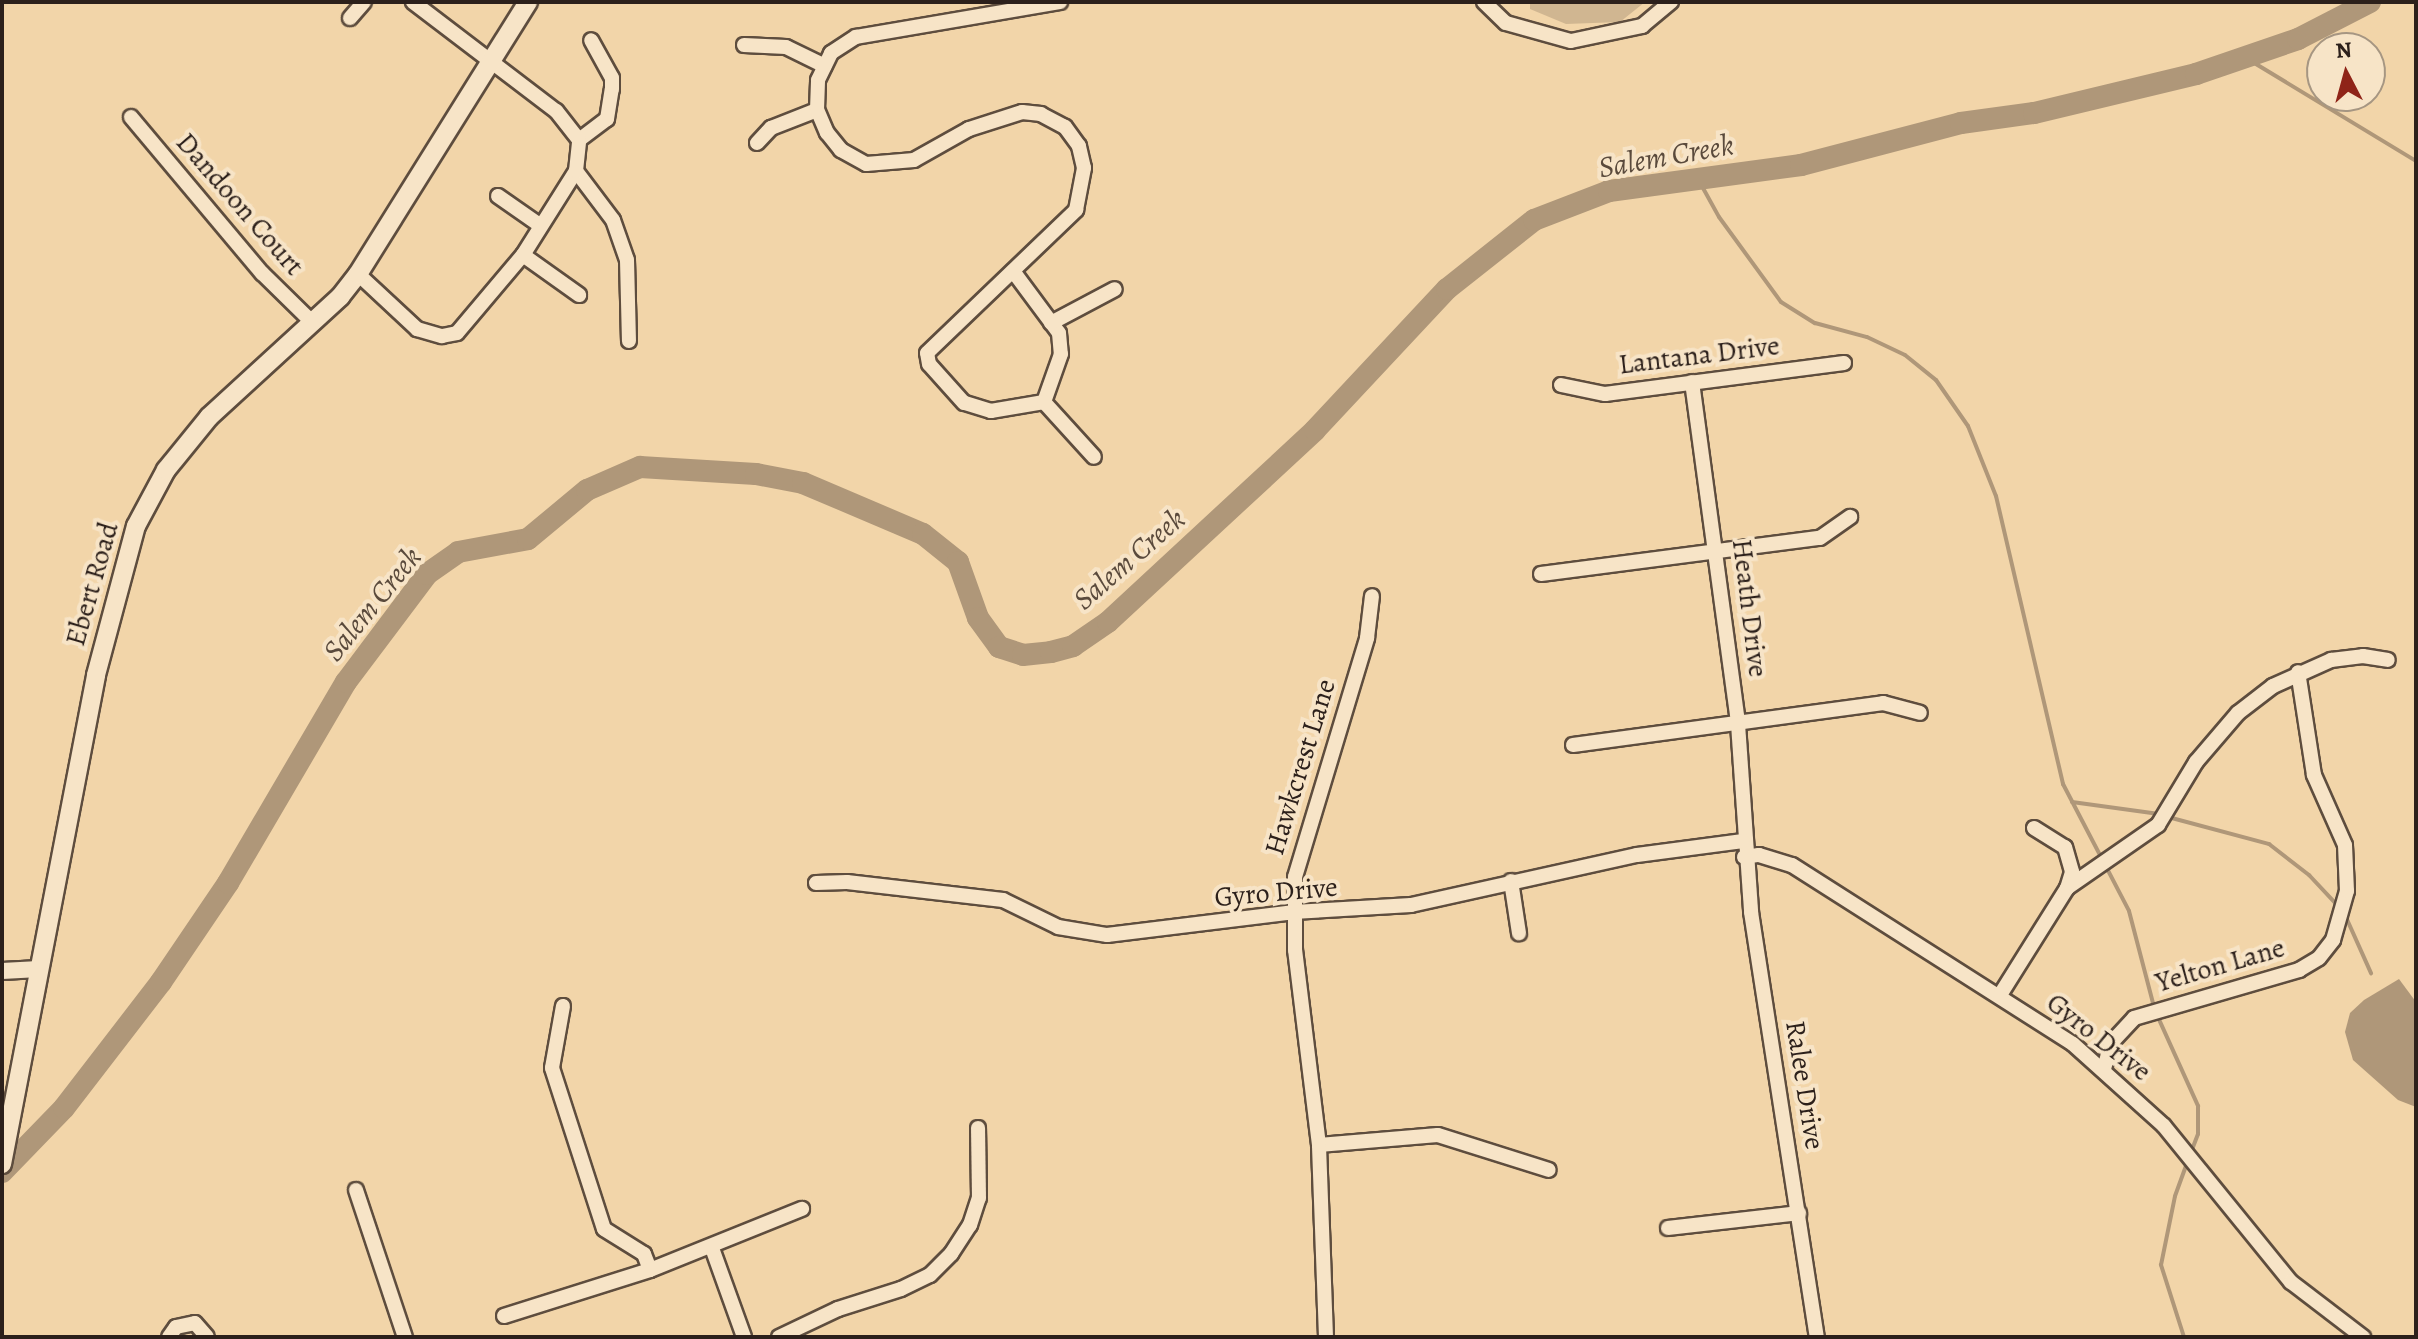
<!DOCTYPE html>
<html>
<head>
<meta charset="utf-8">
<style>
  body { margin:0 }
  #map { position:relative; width:2418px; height:1339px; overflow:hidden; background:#f2d5a9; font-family:Alegreya,serif }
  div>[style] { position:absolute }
  .green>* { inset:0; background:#d0b691 }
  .water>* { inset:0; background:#af9779 }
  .stream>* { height:4px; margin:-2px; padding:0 2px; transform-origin:2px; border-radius:2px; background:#af9779 }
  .river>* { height:22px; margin:-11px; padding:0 11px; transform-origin:11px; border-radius:11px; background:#af9779 }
  .roads { filter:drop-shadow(2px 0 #5e4d3e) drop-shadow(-2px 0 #5e4d3e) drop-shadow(0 2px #5e4d3e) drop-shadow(0 -2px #5e4d3e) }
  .minor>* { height:14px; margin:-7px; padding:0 7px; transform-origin:7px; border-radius:7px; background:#f7e4c7 }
  .tertiary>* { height:16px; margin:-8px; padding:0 8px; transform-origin:8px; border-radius:8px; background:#f7e4c7 }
  .secondary>* { height:18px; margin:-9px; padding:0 9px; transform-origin:9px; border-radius:9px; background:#f7e4c7 }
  span { translate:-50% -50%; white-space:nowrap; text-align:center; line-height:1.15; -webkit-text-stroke:8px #f7e4c7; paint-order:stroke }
  .street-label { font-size:28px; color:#2c201b }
  .water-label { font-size:30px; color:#5a4a3c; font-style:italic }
  .frame { position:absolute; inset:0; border:4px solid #2c201b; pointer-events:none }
  .north { position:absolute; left:2306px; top:32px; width:80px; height:80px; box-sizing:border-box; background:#f7e4c7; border:2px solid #a69682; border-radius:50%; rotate:354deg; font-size:22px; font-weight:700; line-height:32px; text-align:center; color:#2c201b }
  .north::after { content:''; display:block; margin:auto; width:28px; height:36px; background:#8f2418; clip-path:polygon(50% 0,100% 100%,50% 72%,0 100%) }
</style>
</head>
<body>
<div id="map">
  <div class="green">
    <div style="clip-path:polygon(1530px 2px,1645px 2px,1620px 22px,1566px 24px,1530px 9px)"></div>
  </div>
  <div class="water">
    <div style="clip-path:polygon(2399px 979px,2416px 1002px,2416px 1107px,2398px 1100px,2353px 1060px,2345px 1032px,2350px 1013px,2364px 1000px)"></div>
  </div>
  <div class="stream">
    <div style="left:2246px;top:58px;width:199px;rotate:31.2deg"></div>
    <div style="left:1698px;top:179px;width:43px;rotate:61.1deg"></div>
    <div style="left:1719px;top:217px;width:105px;rotate:53.9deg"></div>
    <div style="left:1781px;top:302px;width:40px;rotate:32deg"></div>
    <div style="left:1815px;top:323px;width:54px;rotate:15.1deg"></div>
    <div style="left:1867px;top:337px;width:42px;rotate:25.3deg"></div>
    <div style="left:1905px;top:355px;width:40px;rotate:39deg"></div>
    <div style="left:1936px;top:380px;width:56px;rotate:55.2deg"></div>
    <div style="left:1968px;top:426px;width:75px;rotate:68.2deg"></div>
    <div style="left:1996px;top:496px;width:296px;rotate:76.9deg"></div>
    <div style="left:2063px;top:784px;width:143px;rotate:62.5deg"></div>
    <div style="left:2129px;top:911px;width:99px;rotate:75.4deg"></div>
    <div style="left:2072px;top:802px;width:88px;rotate:7.9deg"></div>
    <div style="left:2168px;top:817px;width:105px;rotate:15deg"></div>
    <div style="left:2269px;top:844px;width:51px;rotate:37.8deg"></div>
    <div style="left:2309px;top:875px;width:42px;rotate:46.9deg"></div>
    <div style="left:2345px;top:915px;width:64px;rotate:65.9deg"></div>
    <div style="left:2157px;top:1015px;width:100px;rotate:65.7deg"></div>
    <div style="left:2198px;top:1106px;width:28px;rotate:90deg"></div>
    <div style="left:2198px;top:1134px;width:19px;rotate:111deg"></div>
    <div style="left:2184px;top:1337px;width:76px;rotate:-107.7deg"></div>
    <div style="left:2161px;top:1265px;width:70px;rotate:-78.5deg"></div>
    <div style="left:2175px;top:1196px;width:37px;rotate:-70deg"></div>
  </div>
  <div class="river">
    <div style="left:2px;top:1172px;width:89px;rotate:-45.9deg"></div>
    <div style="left:64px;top:1108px;width:159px;rotate:-52.4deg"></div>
    <div style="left:161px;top:982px;width:120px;rotate:-55.9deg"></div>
    <div style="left:228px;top:883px;width:233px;rotate:-59.6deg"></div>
    <div style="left:346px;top:682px;width:135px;rotate:-53.1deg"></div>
    <div style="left:427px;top:574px;width:38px;rotate:-35deg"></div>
    <div style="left:458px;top:552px;width:71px;rotate:-10.5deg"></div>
    <div style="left:528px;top:539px;width:77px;rotate:-39.7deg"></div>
    <div style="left:587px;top:490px;width:58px;rotate:-23.5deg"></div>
    <div style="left:640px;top:467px;width:116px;rotate:3.5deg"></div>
    <div style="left:756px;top:474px;width:48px;rotate:10.8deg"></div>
    <div style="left:803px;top:483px;width:130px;rotate:23deg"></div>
    <div style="left:923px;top:534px;width:45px;rotate:38.7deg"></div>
    <div style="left:958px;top:562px;width:59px;rotate:70.3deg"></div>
    <div style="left:978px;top:618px;width:36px;rotate:54deg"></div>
    <div style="left:999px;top:647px;width:25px;rotate:18deg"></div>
    <div style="left:1023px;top:655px;width:28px;rotate:-6deg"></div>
    <div style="left:1051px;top:652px;width:23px;rotate:-15deg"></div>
    <div style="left:1073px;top:646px;width:42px;rotate:-34.4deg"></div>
    <div style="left:1108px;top:622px;width:282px;rotate:-42.8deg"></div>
    <div style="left:1315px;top:430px;width:193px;rotate:-46.9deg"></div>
    <div style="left:1447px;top:289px;width:111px;rotate:-38.4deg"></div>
    <div style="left:1534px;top:220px;width:80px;rotate:-21.1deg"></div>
    <div style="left:1609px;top:191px;width:194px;rotate:-7.7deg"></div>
    <div style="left:1801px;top:165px;width:165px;rotate:-14.7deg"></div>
    <div style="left:1961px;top:123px;width:74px;rotate:-7.8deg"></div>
    <div style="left:2034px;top:113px;width:167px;rotate:-13.5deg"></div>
    <div style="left:2196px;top:74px;width:108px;rotate:-18.9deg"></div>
    <div style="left:2298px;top:39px;width:81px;rotate:-27.2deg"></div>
  </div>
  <div class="roads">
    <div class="minor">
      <div style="left:1484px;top:2px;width:30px;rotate:44deg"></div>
      <div style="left:1506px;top:23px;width:67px;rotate:15.5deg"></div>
      <div style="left:1571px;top:41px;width:73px;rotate:-11.9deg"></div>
      <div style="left:1642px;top:26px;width:38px;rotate:-40deg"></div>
      <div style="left:350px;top:18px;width:21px;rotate:-49deg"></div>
      <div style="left:744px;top:45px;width:42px;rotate:2.7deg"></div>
      <div style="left:786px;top:47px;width:43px;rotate:26deg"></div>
      <div style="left:131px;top:117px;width:204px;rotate:50deg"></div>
      <div style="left:262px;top:273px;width:71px;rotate:44.4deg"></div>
      <div style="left:579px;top:140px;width:35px;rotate:-37deg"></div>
      <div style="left:607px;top:119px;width:30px;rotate:-81deg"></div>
      <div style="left:612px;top:89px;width:11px;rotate:-90deg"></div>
      <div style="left:612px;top:78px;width:43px;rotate:-118.9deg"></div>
      <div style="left:757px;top:143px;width:21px;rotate:-47deg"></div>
      <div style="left:771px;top:128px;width:49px;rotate:-21.4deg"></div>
      <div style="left:576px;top:171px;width:61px;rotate:52.9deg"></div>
      <div style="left:613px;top:220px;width:42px;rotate:70.7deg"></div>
      <div style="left:627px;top:260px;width:81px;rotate:88.6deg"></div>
      <div style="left:498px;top:196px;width:52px;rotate:34.9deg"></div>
      <div style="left:523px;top:255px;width:69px;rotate:35.5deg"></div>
      <div style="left:1013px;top:271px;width:77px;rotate:53.4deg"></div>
      <div style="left:1059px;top:333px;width:21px;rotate:85deg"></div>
      <div style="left:1061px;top:354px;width:51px;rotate:109.5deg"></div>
      <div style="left:1044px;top:402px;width:54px;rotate:170.4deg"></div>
      <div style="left:991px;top:411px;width:28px;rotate:-163deg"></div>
      <div style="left:964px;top:403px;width:52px;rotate:-131.9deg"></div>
      <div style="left:929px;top:364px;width:11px;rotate:-100deg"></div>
      <div style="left:927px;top:353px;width:207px;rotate:-43.8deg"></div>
      <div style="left:1076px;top:210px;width:43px;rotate:-79.2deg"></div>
      <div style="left:1084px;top:168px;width:23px;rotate:-103deg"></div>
      <div style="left:1079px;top:146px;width:24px;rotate:-126deg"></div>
      <div style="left:1065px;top:127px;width:27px;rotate:-152deg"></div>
      <div style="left:1041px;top:114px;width:19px;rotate:-174deg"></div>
      <div style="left:1022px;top:112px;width:56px;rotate:162.2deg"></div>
      <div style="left:969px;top:129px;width:63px;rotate:150.6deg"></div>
      <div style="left:914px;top:160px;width:48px;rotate:175.2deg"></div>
      <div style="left:866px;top:164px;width:29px;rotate:-151deg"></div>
      <div style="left:841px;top:150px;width:22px;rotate:-129deg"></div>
      <div style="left:827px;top:133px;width:25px;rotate:-113deg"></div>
      <div style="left:817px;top:110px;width:30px;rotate:-88deg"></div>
      <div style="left:818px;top:80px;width:30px;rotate:-64deg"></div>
      <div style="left:831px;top:53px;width:30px;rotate:-33deg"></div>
      <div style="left:856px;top:37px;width:207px;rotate:-9.7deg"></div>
      <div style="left:358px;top:274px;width:81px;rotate:43deg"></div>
      <div style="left:417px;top:329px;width:26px;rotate:16deg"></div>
      <div style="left:442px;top:336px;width:15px;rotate:-11deg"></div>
      <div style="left:457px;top:333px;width:102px;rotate:-49.8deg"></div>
      <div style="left:523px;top:255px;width:99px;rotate:-57.8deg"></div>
      <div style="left:576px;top:171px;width:31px;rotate:-84deg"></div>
      <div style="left:579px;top:140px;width:37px;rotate:-128deg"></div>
      <div style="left:556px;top:111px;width:180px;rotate:-142.7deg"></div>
      <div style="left:1051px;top:323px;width:72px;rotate:-28deg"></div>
      <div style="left:1692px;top:382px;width:345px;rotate:82.3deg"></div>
      <div style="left:1738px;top:724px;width:188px;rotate:86deg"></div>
      <div style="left:1751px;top:912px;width:430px;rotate:81.2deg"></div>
      <div style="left:1561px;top:385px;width:45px;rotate:11.6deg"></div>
      <div style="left:1605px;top:394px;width:241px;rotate:-7.4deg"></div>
      <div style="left:1044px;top:402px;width:74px;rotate:47.7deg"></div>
      <div style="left:1541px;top:574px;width:281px;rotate:-7.4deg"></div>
      <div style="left:1820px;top:538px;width:37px;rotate:-35deg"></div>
      <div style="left:1573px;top:745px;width:313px;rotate:-7.7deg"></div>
      <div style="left:1883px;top:703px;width:38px;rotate:15deg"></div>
      <div style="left:2034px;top:828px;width:36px;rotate:32deg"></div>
      <div style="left:2065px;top:847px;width:26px;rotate:74deg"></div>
      <div style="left:2072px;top:872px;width:17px;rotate:107deg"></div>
      <div style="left:1744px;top:857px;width:15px;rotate:-8deg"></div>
      <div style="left:1759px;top:855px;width:34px;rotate:17deg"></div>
      <div style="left:1792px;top:865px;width:333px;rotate:32.5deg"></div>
      <div style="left:2073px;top:1044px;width:122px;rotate:42deg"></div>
      <div style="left:2164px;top:1126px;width:201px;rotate:50.9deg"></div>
      <div style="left:2291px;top:1282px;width:91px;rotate:37.4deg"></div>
      <div style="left:1511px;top:881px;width:53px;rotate:81.3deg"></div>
      <div style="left:816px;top:883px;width:31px;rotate:-2deg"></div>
      <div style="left:847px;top:882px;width:157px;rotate:6.6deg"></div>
      <div style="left:1003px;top:900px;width:61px;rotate:26.1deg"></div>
      <div style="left:1058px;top:927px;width:50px;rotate:9.3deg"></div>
      <div style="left:1107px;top:935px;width:187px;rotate:-7deg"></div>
      <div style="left:1293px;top:912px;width:118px;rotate:-3.4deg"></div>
      <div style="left:1411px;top:905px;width:231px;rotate:-12.5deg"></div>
      <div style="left:1637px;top:855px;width:107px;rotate:-7.5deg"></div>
      <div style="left:2000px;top:995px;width:126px;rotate:-57.9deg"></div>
      <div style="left:2067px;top:888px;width:111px;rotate:-34.7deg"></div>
      <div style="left:2158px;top:825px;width:74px;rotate:-58.9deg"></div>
      <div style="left:2196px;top:762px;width:65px;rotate:-49.4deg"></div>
      <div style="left:2238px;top:713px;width:44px;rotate:-37.6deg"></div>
      <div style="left:2273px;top:686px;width:64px;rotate:-24.1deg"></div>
      <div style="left:2331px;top:660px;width:32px;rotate:-7deg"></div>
      <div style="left:2363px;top:656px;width:25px;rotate:9deg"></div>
      <div style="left:563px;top:1006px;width:63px;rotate:100.1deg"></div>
      <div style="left:552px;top:1068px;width:169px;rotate:72.1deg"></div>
      <div style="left:604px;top:1229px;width:47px;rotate:32deg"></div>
      <div style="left:644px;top:1254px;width:17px;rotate:69deg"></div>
      <div style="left:2104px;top:1069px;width:27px;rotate:-75deg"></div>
      <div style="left:2111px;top:1043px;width:34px;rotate:-47deg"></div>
      <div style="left:2134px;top:1018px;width:172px;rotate:-16.2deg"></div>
      <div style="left:2299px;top:970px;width:23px;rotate:-31deg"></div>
      <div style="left:2319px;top:958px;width:23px;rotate:-52deg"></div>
      <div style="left:2333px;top:940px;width:51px;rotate:-74.1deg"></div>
      <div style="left:2347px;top:891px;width:46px;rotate:-92.5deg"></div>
      <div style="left:2345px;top:845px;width:77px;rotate:-113.9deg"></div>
      <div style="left:2314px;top:775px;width:104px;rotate:-98.8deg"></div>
      <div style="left:1319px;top:1145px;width:119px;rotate:-4.8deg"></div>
      <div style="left:1438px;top:1135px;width:116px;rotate:17.5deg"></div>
      <div style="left:356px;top:1190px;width:155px;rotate:71.6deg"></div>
      <div style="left:1668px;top:1228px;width:132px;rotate:-6.5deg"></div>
      <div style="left:712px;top:1248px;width:95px;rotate:70.2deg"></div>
      <div style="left:504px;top:1316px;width:153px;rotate:-17.5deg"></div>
      <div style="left:650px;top:1270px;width:164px;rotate:-21.9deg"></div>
      <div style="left:169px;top:1337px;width:12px;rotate:-55deg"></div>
      <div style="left:176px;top:1327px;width:19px;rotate:-12deg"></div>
      <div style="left:195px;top:1323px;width:18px;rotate:49deg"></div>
      <div style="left:779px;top:1337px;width:65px;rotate:-25.4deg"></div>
      <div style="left:838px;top:1309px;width:66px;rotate:-17.6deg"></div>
      <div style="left:901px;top:1289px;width:32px;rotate:-26deg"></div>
      <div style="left:930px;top:1275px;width:30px;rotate:-45deg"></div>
      <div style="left:951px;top:1254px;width:35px;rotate:-57deg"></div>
      <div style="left:970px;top:1225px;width:28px;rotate:-72deg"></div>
      <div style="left:979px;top:1198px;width:70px;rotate:-90.8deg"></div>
      <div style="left:1326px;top:1337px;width:192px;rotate:-92.1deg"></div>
      <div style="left:1319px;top:1145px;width:196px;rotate:-97deg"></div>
      <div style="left:1295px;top:950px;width:73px;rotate:-90deg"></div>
      <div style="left:1295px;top:877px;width:250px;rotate:-73.2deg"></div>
      <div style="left:1367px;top:638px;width:42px;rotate:-83.2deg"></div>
    </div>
    <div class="tertiary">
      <div style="left:2px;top:971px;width:37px;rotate:-3deg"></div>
    </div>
    <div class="secondary">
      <div style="left:2px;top:1164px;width:498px;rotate:-79.1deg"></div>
      <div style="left:96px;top:675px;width:154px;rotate:-75deg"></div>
      <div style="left:136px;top:526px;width:64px;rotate:-61.8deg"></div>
      <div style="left:166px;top:470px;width:68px;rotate:-50.9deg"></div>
      <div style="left:209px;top:417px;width:178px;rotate:-42.5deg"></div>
      <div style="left:340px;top:297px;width:29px;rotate:-52deg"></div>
      <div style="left:358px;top:274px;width:321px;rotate:-58deg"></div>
    </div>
  </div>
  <div class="street-label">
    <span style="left:240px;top:204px;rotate:49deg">Dandoon Court</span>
    <span style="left:1699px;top:355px;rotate:-7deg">Lantana Drive</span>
    <span style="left:92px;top:584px;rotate:-74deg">Ebert Road</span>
    <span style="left:1750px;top:608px;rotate:83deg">Heath Drive</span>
    <span style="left:1300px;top:767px;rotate:-73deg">Hawkcrest Lane</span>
    <span style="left:1276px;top:892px;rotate:-5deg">Gyro Drive</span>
    <span style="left:2220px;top:965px;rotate:-16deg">Yelton Lane</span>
    <span style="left:2099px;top:1037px;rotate:38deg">Gyro Drive</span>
    <span style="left:1805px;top:1085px;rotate:81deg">Ralee Drive</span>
  </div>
  <div class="water-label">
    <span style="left:1666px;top:156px;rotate:-10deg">Salem Creek</span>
    <span style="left:1129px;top:559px;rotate:-41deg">Salem Creek</span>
    <span style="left:372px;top:604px;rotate:-51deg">Salem Creek</span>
  </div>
  <div class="frame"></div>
  <div class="north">N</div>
</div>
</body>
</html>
